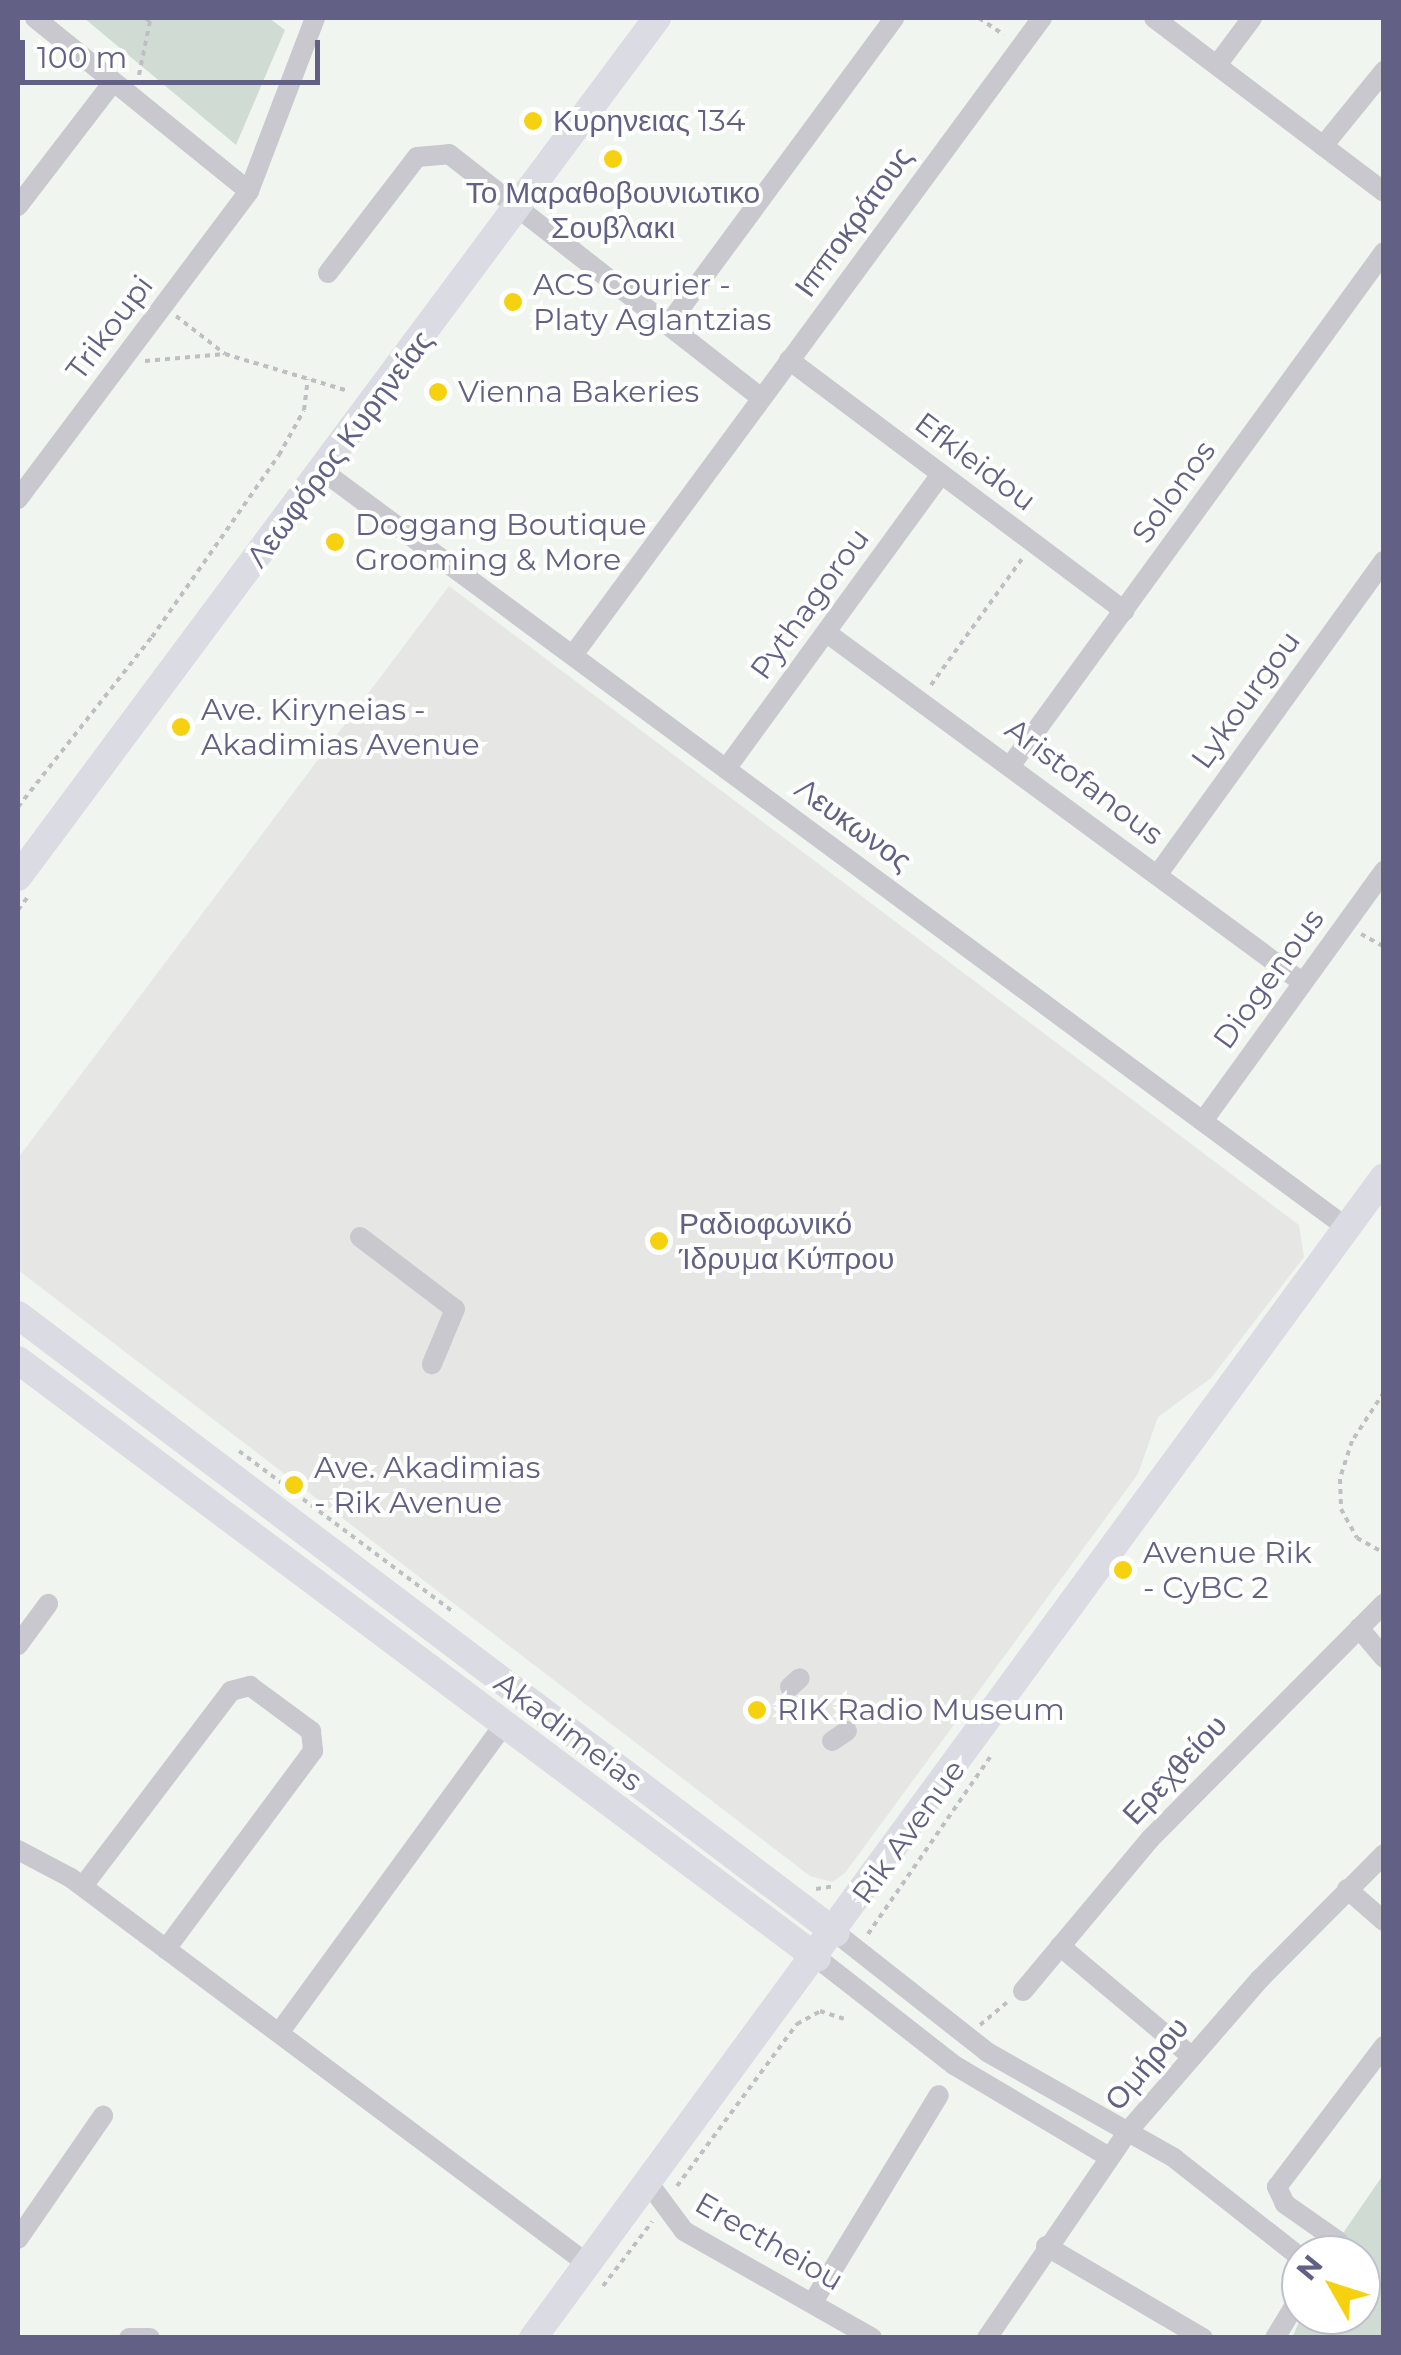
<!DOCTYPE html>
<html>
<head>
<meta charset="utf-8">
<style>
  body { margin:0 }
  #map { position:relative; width:1401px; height:2355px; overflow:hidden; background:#f1f5ef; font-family:Montserrat,sans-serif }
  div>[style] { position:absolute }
  .built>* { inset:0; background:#e6e7e5 }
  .green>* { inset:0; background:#d0dcd3 }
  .path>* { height:4px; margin-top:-2px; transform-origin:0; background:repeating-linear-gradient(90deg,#bfbec2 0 5px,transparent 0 10px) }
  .minor>* { height:20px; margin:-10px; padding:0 10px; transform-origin:10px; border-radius:10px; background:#c8c8ce }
  .major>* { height:28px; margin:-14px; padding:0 14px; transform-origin:14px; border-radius:14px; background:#dbdbe3 }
  .dots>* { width:28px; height:28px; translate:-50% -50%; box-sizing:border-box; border:5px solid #fff; border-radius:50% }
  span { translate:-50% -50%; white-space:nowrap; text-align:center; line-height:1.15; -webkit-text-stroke:8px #fff; paint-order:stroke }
  .poi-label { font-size:30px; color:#626084 }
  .left { translate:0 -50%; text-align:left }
  .street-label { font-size:30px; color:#626084 }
  .frame { position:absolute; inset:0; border:20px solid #626084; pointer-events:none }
  .north { position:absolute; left:1281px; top:2235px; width:100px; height:100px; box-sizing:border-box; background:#fff; border:2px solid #c0bfce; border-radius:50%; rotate:309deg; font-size:28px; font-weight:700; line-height:40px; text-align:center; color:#626084 }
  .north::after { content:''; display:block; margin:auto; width:35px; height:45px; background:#f5d10f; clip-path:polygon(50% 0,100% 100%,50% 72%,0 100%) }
  .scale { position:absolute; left:20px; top:40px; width:300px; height:45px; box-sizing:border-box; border:5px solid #626084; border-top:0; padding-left:12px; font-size:30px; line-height:35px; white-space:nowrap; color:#626084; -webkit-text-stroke:8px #fff; paint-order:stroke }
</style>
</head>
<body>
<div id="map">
  <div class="built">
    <div style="clip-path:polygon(449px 586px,1299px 1225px,1304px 1257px,1211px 1378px,1158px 1417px,1138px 1474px,845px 1873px,832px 1882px,810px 1876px,18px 1270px,18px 1158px)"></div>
  </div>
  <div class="green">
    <div style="clip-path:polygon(84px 18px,269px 18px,285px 30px,236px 145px)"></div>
    <div style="clip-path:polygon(1383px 2175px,1383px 2337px,1292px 2338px,1302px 2315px,1361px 2315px,1361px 2255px,1328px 2255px)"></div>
  </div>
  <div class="path">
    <div style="left:979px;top:18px;width:30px;rotate:34deg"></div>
    <div style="left:139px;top:75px;width:55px;rotate:-78.5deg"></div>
    <div style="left:150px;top:21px;width:7px;rotate:-153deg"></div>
    <div style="left:176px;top:316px;width:62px;rotate:37.8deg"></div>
    <div style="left:225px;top:354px;width:128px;rotate:16.7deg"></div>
    <div style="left:145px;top:361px;width:80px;rotate:-5deg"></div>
    <div style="left:931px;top:685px;width:155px;rotate:-54.2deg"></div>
    <div style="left:18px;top:807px;width:216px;rotate:-51.8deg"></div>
    <div style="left:152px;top:637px;width:222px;rotate:-55.1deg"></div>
    <div style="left:279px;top:455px;width:51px;rotate:-60.9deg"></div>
    <div style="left:304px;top:410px;width:31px;rotate:-83deg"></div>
    <div style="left:18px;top:910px;width:15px;rotate:-53deg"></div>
    <div style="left:1361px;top:934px;width:26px;rotate:29deg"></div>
    <div style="left:1384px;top:1392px;width:59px;rotate:123.1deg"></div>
    <div style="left:1352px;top:1441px;width:40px;rotate:108deg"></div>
    <div style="left:1340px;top:1479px;width:30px;rotate:88deg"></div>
    <div style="left:1341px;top:1509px;width:33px;rotate:61deg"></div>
    <div style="left:1357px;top:1538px;width:31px;rotate:29deg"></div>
    <div style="left:239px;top:1451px;width:270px;rotate:36.9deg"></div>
    <div style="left:816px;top:1889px;width:20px;rotate:-9deg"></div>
    <div style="left:868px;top:1934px;width:215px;rotate:-55.4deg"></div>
    <div style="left:980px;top:2025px;width:35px;rotate:-40deg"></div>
    <div style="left:677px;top:2186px;width:202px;rotate:-53.5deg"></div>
    <div style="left:797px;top:2024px;width:26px;rotate:-29deg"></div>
    <div style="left:820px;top:2011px;width:25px;rotate:18deg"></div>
    <div style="left:603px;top:2286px;width:81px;rotate:-52.6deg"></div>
  </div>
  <div class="minor">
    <div style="left:35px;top:18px;width:275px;rotate:39deg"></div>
    <div style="left:1154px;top:18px;width:288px;rotate:37.1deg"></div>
    <div style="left:1217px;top:65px;width:59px;rotate:-53.3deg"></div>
    <div style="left:1323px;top:146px;width:97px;rotate:-50.9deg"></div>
    <div style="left:18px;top:206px;width:156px;rotate:-52.5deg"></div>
    <div style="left:328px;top:273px;width:146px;rotate:-52.5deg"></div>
    <div style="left:417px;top:157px;width:32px;rotate:-5deg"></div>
    <div style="left:449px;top:154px;width:396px;rotate:38deg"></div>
    <div style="left:668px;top:325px;width:381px;rotate:-53.6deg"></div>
    <div style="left:789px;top:360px;width:419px;rotate:36.8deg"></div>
    <div style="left:324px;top:472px;width:1271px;rotate:36.46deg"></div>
    <div style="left:18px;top:499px;width:385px;rotate:-53.1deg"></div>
    <div style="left:249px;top:191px;width:185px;rotate:-69.1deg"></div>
    <div style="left:827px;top:633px;width:589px;rotate:36.31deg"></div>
    <div style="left:573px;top:655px;width:791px;rotate:-53.64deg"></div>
    <div style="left:1011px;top:765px;width:634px;rotate:-53.98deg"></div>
    <div style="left:726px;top:769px;width:365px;rotate:-53.9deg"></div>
    <div style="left:1158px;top:874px;width:386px;rotate:-54.2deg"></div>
    <div style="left:1203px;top:1121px;width:309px;rotate:-54.1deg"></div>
    <div style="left:360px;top:1237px;width:119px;rotate:37.2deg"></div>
    <div style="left:455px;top:1309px;width:60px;rotate:112.7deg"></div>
    <div style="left:1359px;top:1628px;width:39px;rotate:50deg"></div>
    <div style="left:18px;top:1645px;width:51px;rotate:-53.8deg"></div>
    <div style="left:790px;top:1687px;width:13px;rotate:-42deg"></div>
    <div style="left:832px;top:1741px;width:18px;rotate:-34deg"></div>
    <div style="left:18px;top:1850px;width:60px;rotate:27.8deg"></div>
    <div style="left:71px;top:1878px;width:647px;rotate:36.76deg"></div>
    <div style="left:83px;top:1886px;width:245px;rotate:-52.8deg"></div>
    <div style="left:231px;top:1691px;width:20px;rotate:-15deg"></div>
    <div style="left:250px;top:1686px;width:76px;rotate:36.4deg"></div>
    <div style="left:311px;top:1731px;width:20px;rotate:84deg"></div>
    <div style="left:313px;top:1751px;width:247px;rotate:126.6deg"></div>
    <div style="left:1347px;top:1889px;width:49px;rotate:40.9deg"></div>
    <div style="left:836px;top:1933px;width:192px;rotate:38.2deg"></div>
    <div style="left:987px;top:2052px;width:215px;rotate:29.5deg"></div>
    <div style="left:1174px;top:2158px;width:162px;rotate:38.2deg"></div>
    <div style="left:1060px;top:1946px;width:171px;rotate:40deg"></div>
    <div style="left:817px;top:1958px;width:174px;rotate:38deg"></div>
    <div style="left:954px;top:2065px;width:180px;rotate:30.7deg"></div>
    <div style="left:1023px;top:1991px;width:198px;rotate:-50.1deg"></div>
    <div style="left:1150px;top:1839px;width:332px;rotate:-45.2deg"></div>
    <div style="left:279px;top:2033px;width:385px;rotate:-53.9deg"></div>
    <div style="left:650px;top:2185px;width:57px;rotate:53.5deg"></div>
    <div style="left:684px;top:2231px;width:216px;rotate:29.6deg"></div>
    <div style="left:18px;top:2239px;width:150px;rotate:-55.4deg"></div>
    <div style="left:1046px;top:2246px;width:182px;rotate:30.4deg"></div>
    <div style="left:1330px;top:2255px;width:16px;rotate:-60deg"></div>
    <div style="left:1338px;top:2241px;width:65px;rotate:-145.1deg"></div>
    <div style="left:1285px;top:2204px;width:19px;rotate:-115deg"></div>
    <div style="left:1277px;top:2187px;width:177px;rotate:-52.8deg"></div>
    <div style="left:813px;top:2302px;width:242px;rotate:-58.7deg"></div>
    <div style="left:129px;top:2338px;width:21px"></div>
    <div style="left:987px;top:2338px;width:252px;rotate:-55.7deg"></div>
    <div style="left:1129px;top:2130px;width:200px;rotate:-49.1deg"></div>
    <div style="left:1260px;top:1979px;width:176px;rotate:-45.2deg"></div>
    <div style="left:1275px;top:2338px;width:50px;rotate:-58.8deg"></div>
  </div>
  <div class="major">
    <div style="left:18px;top:877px;width:1071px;rotate:-53.35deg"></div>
    <div style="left:18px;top:1315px;width:1025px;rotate:37.07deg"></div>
    <div style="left:18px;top:1360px;width:998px;rotate:36.81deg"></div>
    <div style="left:533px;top:2338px;width:1439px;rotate:-53.76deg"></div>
  </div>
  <div class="dots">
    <div style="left:533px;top:121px;background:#f5d10f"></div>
    <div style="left:613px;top:159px;background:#f5d10f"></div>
    <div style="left:513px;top:302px;background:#f5d10f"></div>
    <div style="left:438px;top:392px;background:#f5d10f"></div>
    <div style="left:335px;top:542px;background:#f5d10f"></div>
    <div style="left:181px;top:727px;background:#f5d10f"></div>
    <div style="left:659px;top:1241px;background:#f5d10f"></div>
    <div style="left:294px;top:1485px;background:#f5d10f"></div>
    <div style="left:1123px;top:1570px;background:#f5d10f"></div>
    <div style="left:757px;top:1710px;background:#f5d10f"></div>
  </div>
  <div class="poi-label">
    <span class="left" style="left:553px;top:121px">Κυρηνειας 134</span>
    <span style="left:613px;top:210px">Το Μαραθοβουνιωτικο<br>Σουβλακι</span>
    <span class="left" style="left:533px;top:302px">ACS Courier -<br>Platy Aglantzias</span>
    <span class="left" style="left:458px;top:392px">Vienna Bakeries</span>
    <span class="left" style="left:355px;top:542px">Doggang Boutique<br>Grooming &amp; More</span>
    <span class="left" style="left:201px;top:727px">Ave. Kiryneias -<br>Akadimias Avenue</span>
    <span class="left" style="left:679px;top:1241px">Ραδιοφωνικό<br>Ίδρυμα Κύπρου</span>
    <span class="left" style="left:314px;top:1485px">Ave. Akadimias<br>- Rik Avenue</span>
    <span class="left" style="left:1143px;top:1570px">Avenue Rik<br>- CyBC 2</span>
    <span class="left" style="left:777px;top:1710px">RIK Radio Museum</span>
  </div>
  <div class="street-label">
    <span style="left:854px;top:222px;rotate:-54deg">Ιπποκράτους</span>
    <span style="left:110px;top:328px;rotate:-53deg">Trikoupi</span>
    <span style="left:340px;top:449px;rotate:-53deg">Λεωφόρος Κυρηνείας</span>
    <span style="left:975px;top:462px;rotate:37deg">Efkleidou</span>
    <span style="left:1174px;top:492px;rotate:-54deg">Solonos</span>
    <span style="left:810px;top:604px;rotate:-54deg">Pythagorou</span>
    <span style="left:1246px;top:700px;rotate:-54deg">Lykourgou</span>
    <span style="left:1084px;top:782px;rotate:37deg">Aristofanous</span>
    <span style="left:853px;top:825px;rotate:36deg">Λευκωνος</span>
    <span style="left:1269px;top:979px;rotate:-54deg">Diogenous</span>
    <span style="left:568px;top:1732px;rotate:37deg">Akadimeias</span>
    <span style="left:1175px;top:1770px;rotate:-47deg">Ερεχθείου</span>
    <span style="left:909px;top:1832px;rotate:-54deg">Rik Avenue</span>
    <span style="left:1147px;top:2064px;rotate:-50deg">Ομήρου</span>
    <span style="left:769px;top:2242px;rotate:30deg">Erectheiou</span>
  </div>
  <div class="frame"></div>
  <div class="north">N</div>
  <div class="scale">100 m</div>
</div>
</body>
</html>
